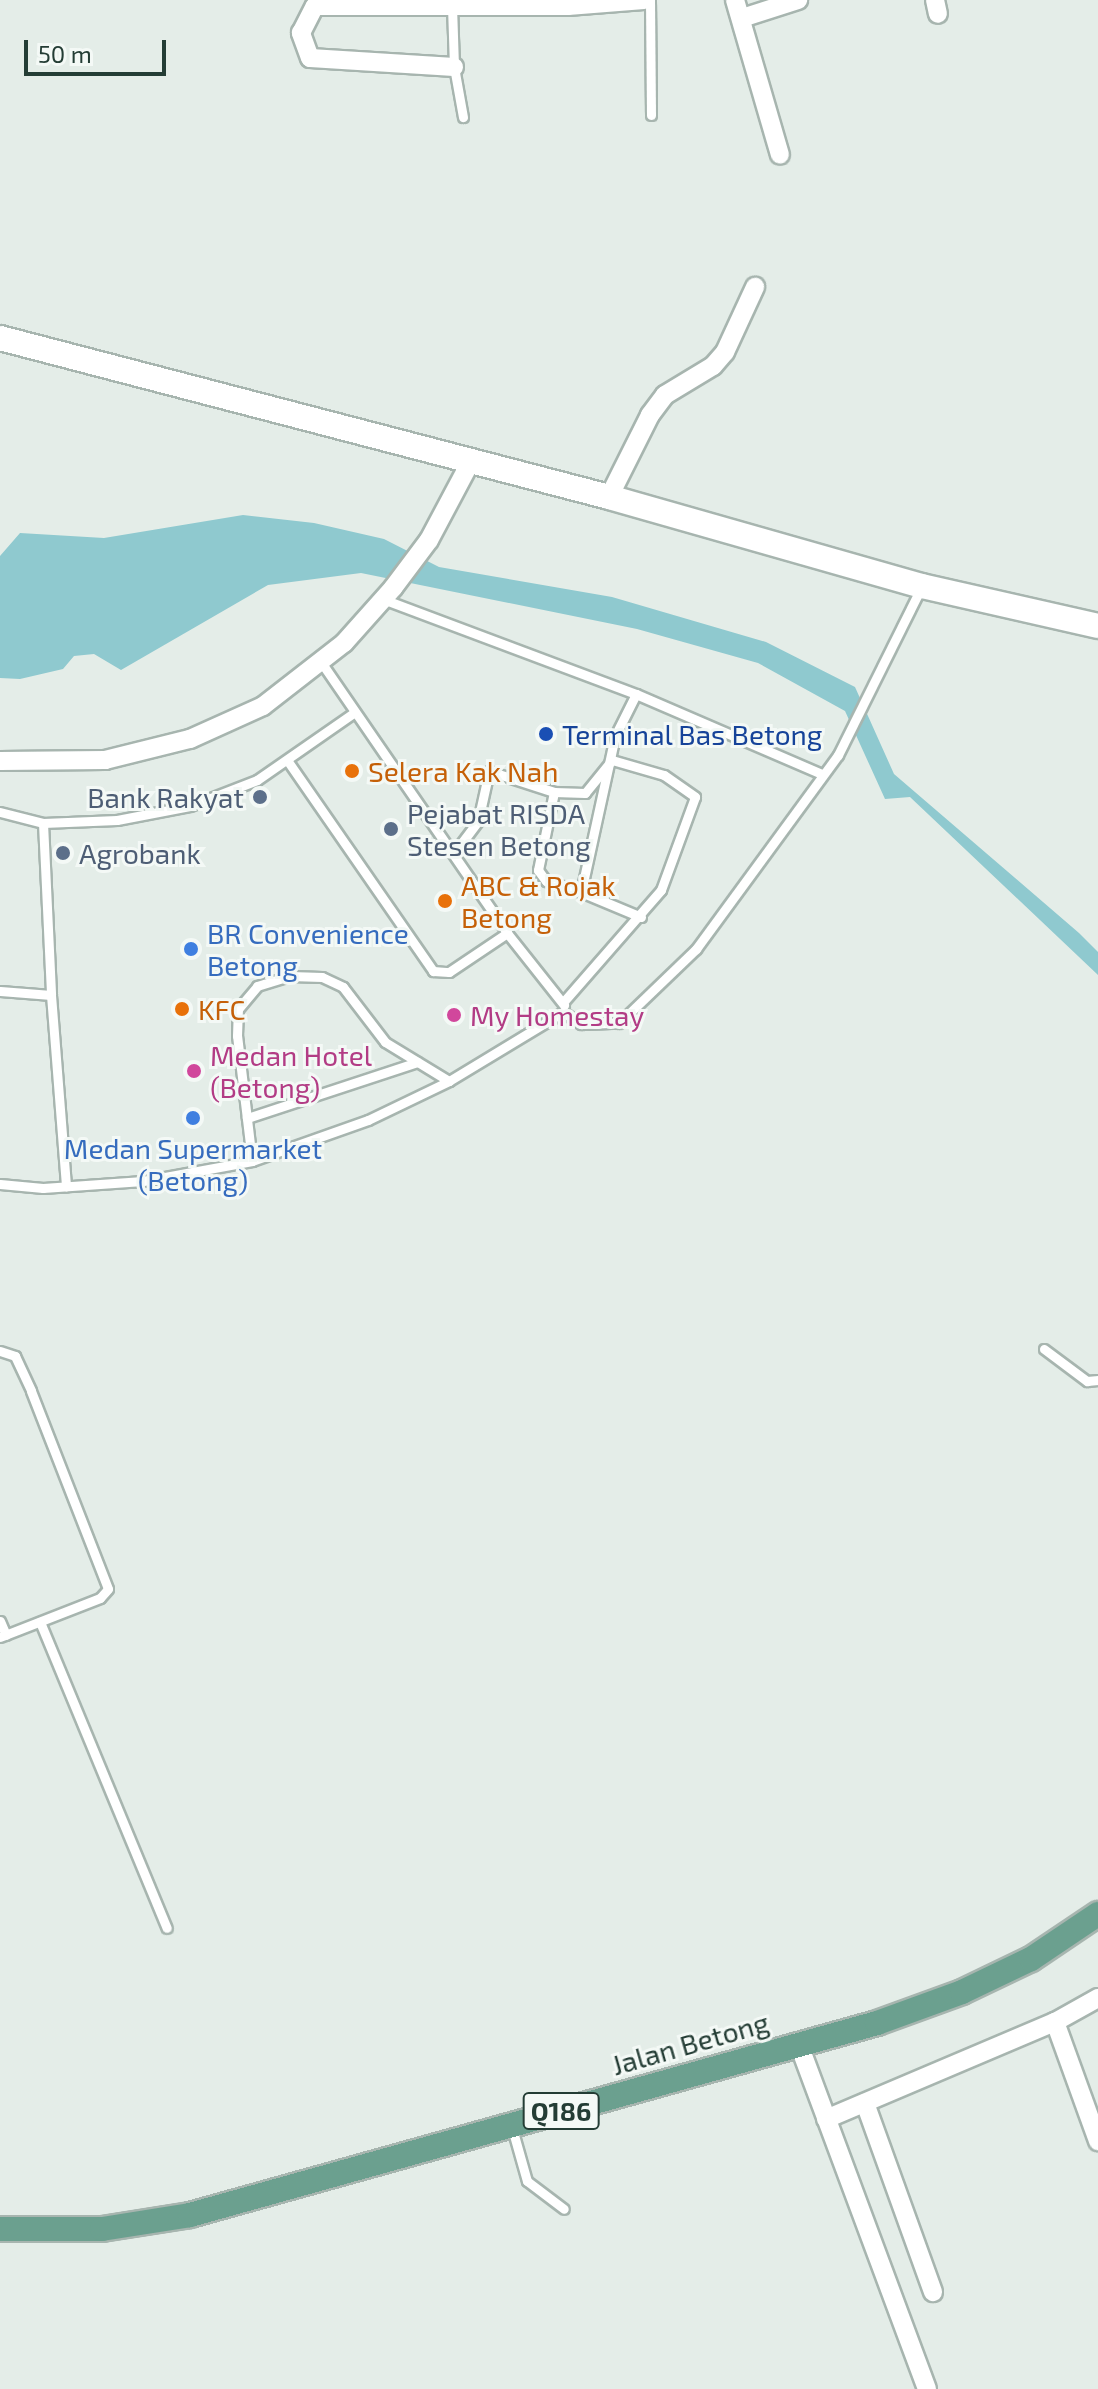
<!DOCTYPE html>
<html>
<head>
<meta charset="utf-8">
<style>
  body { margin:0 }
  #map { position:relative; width:1098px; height:2389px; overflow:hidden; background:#e4ede8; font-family:"Exo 2",sans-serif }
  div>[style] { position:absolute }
  .water>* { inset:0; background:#8fc9cf }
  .roads { filter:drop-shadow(2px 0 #a7b5af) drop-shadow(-2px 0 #a7b5af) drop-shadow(0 2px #a7b5af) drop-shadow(0 -2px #a7b5af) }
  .service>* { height:9px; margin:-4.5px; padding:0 4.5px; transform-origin:4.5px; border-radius:4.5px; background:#fff }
  .minor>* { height:18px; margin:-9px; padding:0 9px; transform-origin:9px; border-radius:9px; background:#fff }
  .tertiary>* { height:24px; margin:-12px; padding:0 12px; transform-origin:12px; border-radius:12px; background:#fff }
  .primary>* { height:24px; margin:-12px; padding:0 12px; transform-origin:12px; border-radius:12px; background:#6ba08f }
  .dots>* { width:22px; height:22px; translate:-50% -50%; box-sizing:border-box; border:4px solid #f4f9f6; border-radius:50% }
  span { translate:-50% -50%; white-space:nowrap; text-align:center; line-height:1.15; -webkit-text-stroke:6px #f4f9f6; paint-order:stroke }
  .shield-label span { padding:2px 6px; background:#f4f9f6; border:2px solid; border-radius:6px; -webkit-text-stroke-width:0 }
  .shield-label { font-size:26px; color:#243d35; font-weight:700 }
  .transit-label { font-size:28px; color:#164399 }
  .left { translate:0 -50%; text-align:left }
  .food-label { font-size:28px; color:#c56008 }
  .service-label { font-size:28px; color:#4e5e75 }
  .right { translate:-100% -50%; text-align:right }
  .shop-label { font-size:28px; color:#366cbe }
  .hotel-label { font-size:28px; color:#b23c85 }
  .street-label { font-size:28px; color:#243d35 }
  .scale { position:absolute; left:24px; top:40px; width:142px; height:36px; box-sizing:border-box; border:4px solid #243d35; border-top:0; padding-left:10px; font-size:24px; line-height:28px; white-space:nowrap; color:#243d35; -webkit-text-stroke:6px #f4f9f6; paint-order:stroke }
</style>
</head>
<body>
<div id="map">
  <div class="water">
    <div style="clip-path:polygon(243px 515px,314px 523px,384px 539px,439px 567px,612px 597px,766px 642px,855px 687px,894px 774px,1079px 933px,1098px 952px,1098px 975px,910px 797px,885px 799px,845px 711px,758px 663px,637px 629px,361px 573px,268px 585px,121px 670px,94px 654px,74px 656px,63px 669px,20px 679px,0 678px,0 556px,20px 533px,104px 538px)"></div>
  </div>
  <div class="roads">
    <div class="service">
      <div style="left:650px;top:0;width:115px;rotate:89.5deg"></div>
      <div style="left:452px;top:6px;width:61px;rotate:88.1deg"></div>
      <div style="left:454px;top:67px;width:51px;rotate:79.8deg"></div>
      <div style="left:383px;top:599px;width:270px;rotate:20.6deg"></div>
      <div style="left:636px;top:694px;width:202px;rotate:23.3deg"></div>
      <div style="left:321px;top:662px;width:329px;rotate:55.5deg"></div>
      <div style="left:507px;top:933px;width:92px;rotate:51.6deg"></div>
      <div style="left:636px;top:694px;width:47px;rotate:116.6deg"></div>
      <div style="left:615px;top:736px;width:160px;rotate:102.3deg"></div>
      <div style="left:581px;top:892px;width:65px;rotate:22.6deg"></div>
      <div style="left:287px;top:760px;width:257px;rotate:55.3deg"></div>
      <div style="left:433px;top:971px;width:16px;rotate:4deg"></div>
      <div style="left:449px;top:972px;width:70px;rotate:-33.9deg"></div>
      <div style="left:554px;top:792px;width:80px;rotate:101.6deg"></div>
      <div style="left:538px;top:870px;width:14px;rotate:54deg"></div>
      <div style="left:546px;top:881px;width:37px;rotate:17deg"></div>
      <div style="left:0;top:812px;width:44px;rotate:14.3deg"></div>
      <div style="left:43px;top:823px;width:172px;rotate:87.3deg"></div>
      <div style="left:51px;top:995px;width:51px;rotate:-175.5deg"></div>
      <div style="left:43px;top:823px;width:74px;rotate:-2.3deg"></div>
      <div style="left:117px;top:820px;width:74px;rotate:-10.9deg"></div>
      <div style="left:190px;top:806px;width:72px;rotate:-21.2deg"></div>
      <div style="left:257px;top:780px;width:119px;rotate:-34.8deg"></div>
      <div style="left:454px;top:853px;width:40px;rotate:-53deg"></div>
      <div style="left:478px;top:821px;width:51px;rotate:-77.6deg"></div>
      <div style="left:489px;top:771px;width:68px;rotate:17.9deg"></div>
      <div style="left:554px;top:792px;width:31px;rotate:2deg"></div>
      <div style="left:585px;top:793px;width:43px;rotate:-50.7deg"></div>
      <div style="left:612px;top:760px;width:54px;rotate:16.1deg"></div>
      <div style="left:664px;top:775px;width:38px;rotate:35deg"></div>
      <div style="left:695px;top:797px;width:99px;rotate:110.1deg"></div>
      <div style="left:661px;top:890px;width:147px;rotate:131.1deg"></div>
      <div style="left:51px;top:995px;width:192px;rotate:85.5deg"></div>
      <div style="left:247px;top:1118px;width:179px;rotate:-18.2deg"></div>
      <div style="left:252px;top:1161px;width:126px;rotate:-96.8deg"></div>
      <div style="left:237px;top:1036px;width:27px;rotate:-88deg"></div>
      <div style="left:238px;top:1009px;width:30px;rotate:-50deg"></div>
      <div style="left:257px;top:986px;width:34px;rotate:-17deg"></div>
      <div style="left:290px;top:976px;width:32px;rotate:2deg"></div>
      <div style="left:322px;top:977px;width:23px;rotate:25deg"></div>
      <div style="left:343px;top:987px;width:69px;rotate:52.6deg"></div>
      <div style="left:385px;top:1042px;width:75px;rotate:31.4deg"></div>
      <div style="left:0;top:1184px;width:43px;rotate:5.3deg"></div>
      <div style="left:43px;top:1188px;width:100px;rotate:-4deg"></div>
      <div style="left:143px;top:1181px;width:111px;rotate:-10.4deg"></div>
      <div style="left:252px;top:1161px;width:123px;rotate:-19.5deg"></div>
      <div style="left:368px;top:1120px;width:90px;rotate:-25.7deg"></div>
      <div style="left:449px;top:1081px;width:133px;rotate:-31.2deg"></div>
      <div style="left:563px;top:1012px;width:22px;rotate:34deg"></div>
      <div style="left:581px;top:1024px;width:38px;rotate:-2deg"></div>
      <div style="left:619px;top:1023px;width:107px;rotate:-43.9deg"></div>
      <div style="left:696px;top:949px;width:240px;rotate:-53.8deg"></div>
      <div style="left:838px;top:755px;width:189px;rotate:-63.6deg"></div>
      <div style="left:1044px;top:1349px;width:54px;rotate:36.7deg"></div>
      <div style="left:1087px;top:1381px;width:11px;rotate:-5deg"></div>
      <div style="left:0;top:1351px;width:16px;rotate:18deg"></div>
      <div style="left:15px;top:1356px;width:38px;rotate:65deg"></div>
      <div style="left:31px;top:1391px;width:212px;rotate:68.7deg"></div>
      <div style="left:108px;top:1589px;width:12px;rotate:132deg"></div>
      <div style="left:100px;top:1598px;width:107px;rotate:158.7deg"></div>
      <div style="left:0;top:1621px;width:15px;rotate:67deg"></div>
      <div style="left:40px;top:1622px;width:331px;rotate:67.5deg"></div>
      <div style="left:512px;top:2128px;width:55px;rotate:74.2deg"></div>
      <div style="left:527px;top:2181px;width:46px;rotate:37.1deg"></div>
    </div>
    <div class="minor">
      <div style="left:735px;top:0;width:161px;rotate:73.8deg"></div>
      <div style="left:935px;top:0;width:14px;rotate:78deg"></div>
      <div style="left:742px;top:18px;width:59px;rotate:-17.8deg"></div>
      <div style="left:454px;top:67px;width:144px;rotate:-176.4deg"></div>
      <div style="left:310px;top:58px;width:27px;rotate:-110deg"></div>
      <div style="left:301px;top:33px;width:30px;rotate:-63deg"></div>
      <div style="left:315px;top:6px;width:253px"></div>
      <div style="left:568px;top:6px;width:76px;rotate:-4.5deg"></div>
      <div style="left:609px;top:497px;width:92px;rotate:-63.4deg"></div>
      <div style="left:650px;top:415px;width:25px;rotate:-53deg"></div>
      <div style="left:665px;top:395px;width:56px;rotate:-31.1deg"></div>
      <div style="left:713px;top:366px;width:18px;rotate:-49deg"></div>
      <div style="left:725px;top:352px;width:72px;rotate:-65.2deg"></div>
      <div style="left:0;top:761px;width:105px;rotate:-0.5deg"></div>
      <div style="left:105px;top:760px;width:88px;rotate:-13.9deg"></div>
      <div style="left:190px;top:739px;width:80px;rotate:-24.3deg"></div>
      <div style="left:263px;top:706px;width:103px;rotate:-37.9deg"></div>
      <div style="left:344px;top:643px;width:74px;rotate:-48.3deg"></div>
      <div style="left:393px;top:588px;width:60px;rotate:-53.1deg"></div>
      <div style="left:429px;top:540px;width:87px;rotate:-62deg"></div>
      <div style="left:1055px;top:2022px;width:127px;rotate:70.1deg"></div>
      <div style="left:798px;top:2042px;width:370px;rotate:69.6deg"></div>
      <div style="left:865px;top:2103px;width:201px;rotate:70.2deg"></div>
      <div style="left:826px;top:2119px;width:249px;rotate:-23deg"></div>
      <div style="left:1055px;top:2022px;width:49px;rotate:-29.2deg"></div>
    </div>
    <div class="tertiary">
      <div style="left:0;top:338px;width:629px;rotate:14.63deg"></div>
      <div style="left:609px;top:497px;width:325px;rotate:15.9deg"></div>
      <div style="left:922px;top:586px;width:180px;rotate:12.8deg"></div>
    </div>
    <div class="primary">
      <div style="left:0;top:2229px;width:102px"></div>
      <div style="left:102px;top:2229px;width:89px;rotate:-9deg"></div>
      <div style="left:190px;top:2215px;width:713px;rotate:-15.61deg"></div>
      <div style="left:877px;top:2023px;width:90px;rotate:-20deg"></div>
      <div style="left:962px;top:1992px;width:76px;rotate:-25.6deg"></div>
      <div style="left:1031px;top:1959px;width:81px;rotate:-33.9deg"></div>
    </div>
  </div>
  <div class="dots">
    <div style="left:546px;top:734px;background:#1a4fb4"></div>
    <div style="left:352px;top:771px;background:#e8710a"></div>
    <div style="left:260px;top:797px;background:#5c6f8a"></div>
    <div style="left:391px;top:829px;background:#5c6f8a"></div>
    <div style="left:63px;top:853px;background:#5c6f8a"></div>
    <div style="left:445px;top:901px;background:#e8710a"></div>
    <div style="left:191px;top:949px;background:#3f7fe0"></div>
    <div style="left:182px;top:1009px;background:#e8710a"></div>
    <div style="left:454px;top:1015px;background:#d1479c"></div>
    <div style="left:194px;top:1071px;background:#d1479c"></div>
    <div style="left:193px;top:1118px;background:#3f7fe0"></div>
  </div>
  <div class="shield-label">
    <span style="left:561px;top:2111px">Q186</span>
  </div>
  <div class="transit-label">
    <span class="left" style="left:562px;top:734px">Terminal Bas Betong</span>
  </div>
  <div class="food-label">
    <span class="left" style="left:368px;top:771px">Selera Kak Nah</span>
    <span class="left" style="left:461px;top:901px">ABC &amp; Rojak<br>Betong</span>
    <span class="left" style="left:198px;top:1009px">KFC</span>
  </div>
  <div class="service-label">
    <span class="right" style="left:244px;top:797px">Bank Rakyat</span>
    <span class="left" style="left:407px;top:829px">Pejabat RISDA<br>Stesen Betong</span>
    <span class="left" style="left:79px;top:853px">Agrobank</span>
  </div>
  <div class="shop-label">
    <span class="left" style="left:207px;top:949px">BR Convenience<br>Betong</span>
    <span style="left:193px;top:1164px">Medan Supermarket<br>(Betong)</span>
  </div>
  <div class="hotel-label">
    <span class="left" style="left:470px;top:1015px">My Homestay</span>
    <span class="left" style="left:210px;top:1071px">Medan Hotel<br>(Betong)</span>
  </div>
  <div class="street-label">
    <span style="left:690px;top:2043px;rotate:-16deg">Jalan Betong</span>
  </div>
  <div class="scale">50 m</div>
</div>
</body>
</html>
